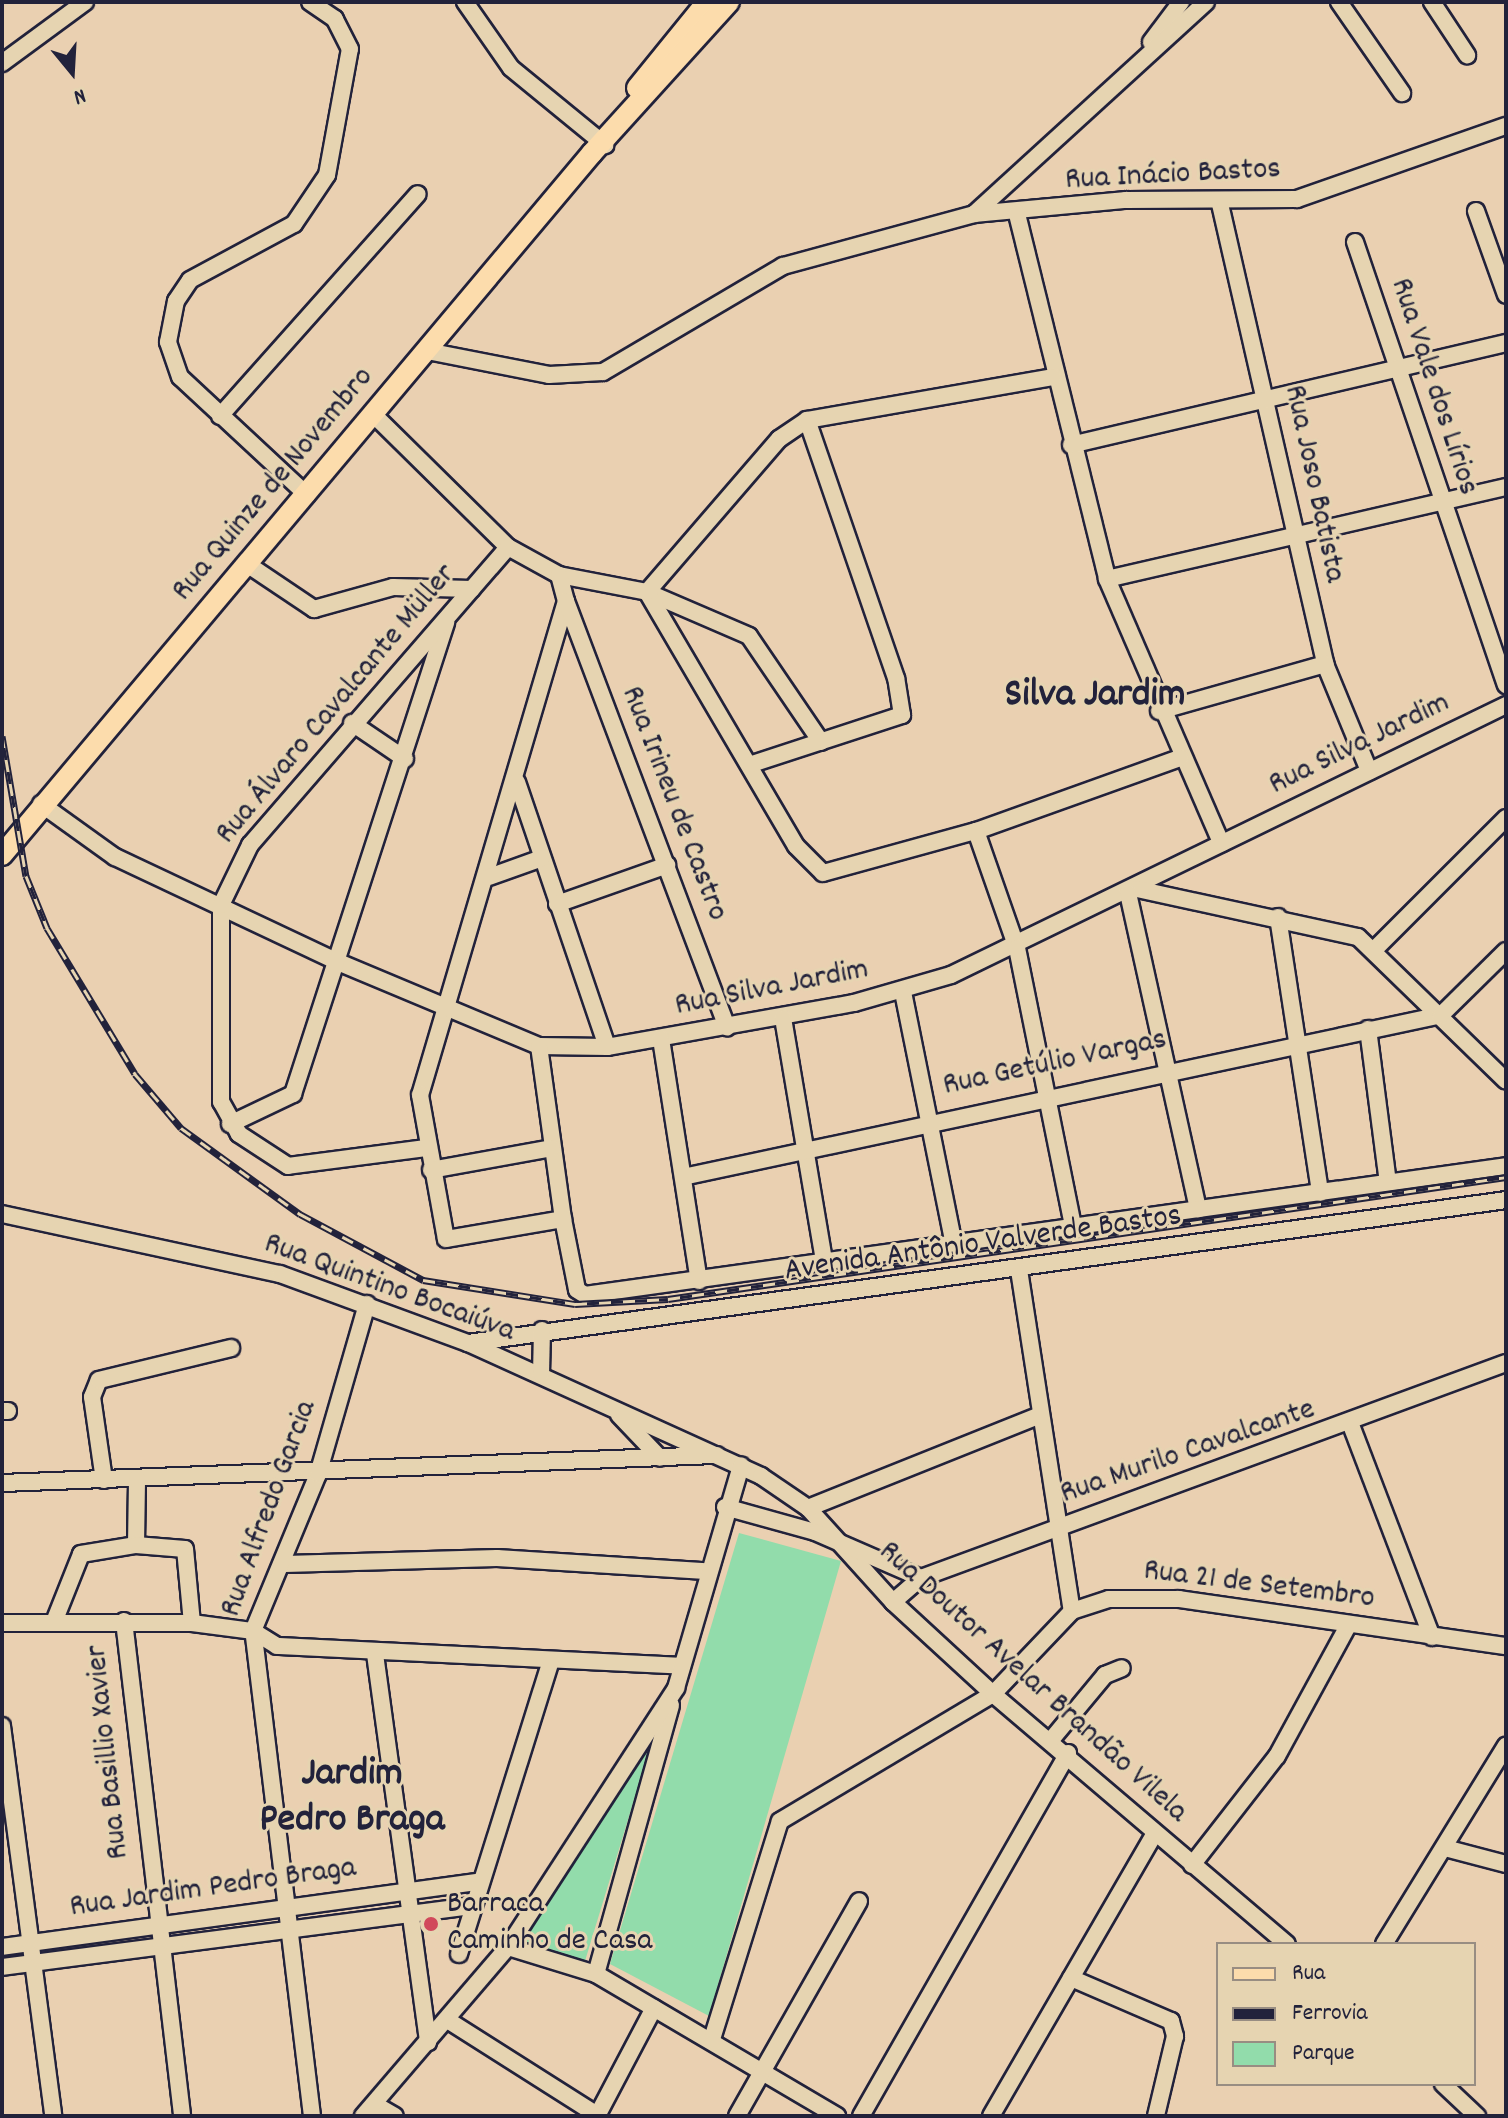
<!DOCTYPE html>
<html>
<head>
<meta charset="utf-8">
<style>
  body { margin:0 }
  #map { position:relative; width:1508px; height:2118px; overflow:hidden; background:#ead0b1; font-family:Dekko,sans-serif }
  div>[style] { position:absolute }
  .green>* { inset:0; background:#92dcab }
  .roads { filter:drop-shadow(2px 0 #22223b) drop-shadow(-2px 0 #22223b) drop-shadow(0 2px #22223b) drop-shadow(0 -2px #22223b) }
  .minor>* { height:16px; margin:-8px; padding:0 8px; transform-origin:8px; border-radius:8px; background:#e6d4b1 }
  .major>* { height:20px; margin:-10px; padding:0 10px; transform-origin:10px; border-radius:10px; background:#fcdcac }
  .rail>* { height:7px; margin-top:-3.5px; transform-origin:0; background:repeating-linear-gradient(90deg,#e6d4b1 0 12px,#22223b 0 24px); box-sizing:border-box; border-block:2px solid #22223b }
  .dots>* { width:22px; height:22px; translate:-50% -50%; box-sizing:border-box; border:4px solid #e6d4b1; border-radius:50% }
  span { translate:-50% -50%; white-space:nowrap; text-align:center; line-height:1.15; -webkit-text-stroke:6px #e6d4b1; paint-order:stroke }
  .street-label { font-size:32px; color:#22223b }
  .poi-label { font-size:32px; color:#22223b }
  .left { translate:0 -50%; text-align:left }
  .district-label { font-size:40px; color:#22223b; font-weight:700 }
  .frame { position:absolute; inset:0; border:4px solid #22223b; pointer-events:none }
  .legend { position:absolute; left:1216px; top:1942px; width:260px; height:144px; box-sizing:border-box; background:#e6d4b1; border:2px solid #988d82; margin:0; padding:10px 14px; list-style:none; font-size:24px; color:#22223b }
  .legend li { display:flex; align-items:center; gap:16px; height:40px }
  .legend b { width:40px; border:2px solid #988d82 }
  .north { position:absolute; left:32px; top:32px; width:80px; height:80px; -webkit-text-stroke:6px #e6d4b1; paint-order:stroke; rotate:162deg; font-size:22px; font-weight:700; line-height:32px; text-align:center; color:#22223b }
  .north::after { content:''; display:block; margin:auto; width:28px; height:36px; background:#22223b; clip-path:polygon(50% 0,100% 100%,50% 72%,0 100%) }
</style>
</head>
<body>
<div id="map">
  <div class="green">
    <div style="clip-path:polygon(739px 1533px,841px 1561px,709px 2016px,610px 1964px)"></div>
    <div style="clip-path:polygon(655px 1731px,585px 1961px,517px 1943px)"></div>
  </div>
  <div class="roads">
    <div class="minor">
      <div style="left:465px;top:2px;width:80px;rotate:55.1deg"></div>
      <div style="left:511px;top:68px;width:122px;rotate:39.3deg"></div>
      <div style="left:1339px;top:2px;width:111px;rotate:55.3deg"></div>
      <div style="left:1432px;top:2px;width:64px;rotate:56.6deg"></div>
      <div style="left:1151px;top:42px;width:50px;rotate:-53.1deg"></div>
      <div style="left:2px;top:63px;width:103px;rotate:-36.3deg"></div>
      <div style="left:1220px;top:204px;width:472px;rotate:77.1deg"></div>
      <div style="left:1325px;top:664px;width:116px;rotate:67.6deg"></div>
      <div style="left:1476px;top:211px;width:89px;rotate:70.3deg"></div>
      <div style="left:974px;top:214px;width:153px;rotate:-5.3deg"></div>
      <div style="left:1126px;top:200px;width:171px;rotate:-0.3deg"></div>
      <div style="left:1297px;top:199px;width:221px;rotate:-19.3deg"></div>
      <div style="left:1017px;top:214px;width:376px;rotate:76.1deg"></div>
      <div style="left:1107px;top:579px;width:288px;rotate:66.6deg"></div>
      <div style="left:1355px;top:242px;width:468px;rotate:71.2deg"></div>
      <div style="left:427px;top:351px;width:124px;rotate:11.1deg"></div>
      <div style="left:549px;top:375px;width:54px;rotate:-3.2deg"></div>
      <div style="left:603px;top:372px;width:209px;rotate:-30.5deg"></div>
      <div style="left:783px;top:266px;width:198px;rotate:-15.2deg"></div>
      <div style="left:974px;top:214px;width:314px;rotate:-42.4deg"></div>
      <div style="left:374px;top:415px;width:188px;rotate:44.6deg"></div>
      <div style="left:508px;top:547px;width:58px;rotate:28.8deg"></div>
      <div style="left:559px;top:575px;width:90px;rotate:10.9deg"></div>
      <div style="left:647px;top:592px;width:111px;rotate:23.3deg"></div>
      <div style="left:749px;top:636px;width:128px;rotate:55.8deg"></div>
      <div style="left:220px;top:416px;width:297px;rotate:-48.3deg"></div>
      <div style="left:1071px;top:445px;width:447px;rotate:-13.2deg"></div>
      <div style="left:307px;top:495px;width:173px;rotate:-137.1deg"></div>
      <div style="left:180px;top:377px;width:37px;rotate:-109deg"></div>
      <div style="left:168px;top:342px;width:42px;rotate:-79deg"></div>
      <div style="left:176px;top:301px;width:25px;rotate:-56deg"></div>
      <div style="left:190px;top:280px;width:118px;rotate:-28.3deg"></div>
      <div style="left:294px;top:224px;width:59px;rotate:-56deg"></div>
      <div style="left:327px;top:175px;width:128px;rotate:-79.7deg"></div>
      <div style="left:350px;top:49px;width:34px;rotate:-117deg"></div>
      <div style="left:335px;top:19px;width:30px;rotate:-146deg"></div>
      <div style="left:247px;top:564px;width:81px;rotate:33.9deg"></div>
      <div style="left:314px;top:609px;width:82px;rotate:-15.6deg"></div>
      <div style="left:393px;top:587px;width:79px;rotate:1.5deg"></div>
      <div style="left:559px;top:575px;width:27px;rotate:75deg"></div>
      <div style="left:566px;top:601px;width:515px;rotate:106.46deg"></div>
      <div style="left:420px;top:1095px;width:146px;rotate:79.8deg"></div>
      <div style="left:446px;top:1239px;width:119px;rotate:-9.7deg"></div>
      <div style="left:1107px;top:579px;width:409px;rotate:-13deg"></div>
      <div style="left:647px;top:592px;width:294px;rotate:59.6deg"></div>
      <div style="left:796px;top:846px;width:38px;rotate:45deg"></div>
      <div style="left:823px;top:873px;width:159px;rotate:-15.4deg"></div>
      <div style="left:976px;top:831px;width:217px;rotate:-19.7deg"></div>
      <div style="left:647px;top:592px;width:202px;rotate:-49.2deg"></div>
      <div style="left:779px;top:439px;width:34px;rotate:-34deg"></div>
      <div style="left:807px;top:420px;width:250px;rotate:-9.9deg"></div>
      <div style="left:566px;top:601px;width:456px;rotate:69.3deg"></div>
      <div style="left:1159px;top:711px;width:173px;rotate:-15.8deg"></div>
      <div style="left:352px;top:723px;width:64px;rotate:34.2deg"></div>
      <div style="left:752px;top:764px;width:158px;rotate:-18.1deg"></div>
      <div style="left:902px;top:715px;width:37px;rotate:-99deg"></div>
      <div style="left:896px;top:678px;width:273px;rotate:-109deg"></div>
      <div style="left:517px;top:782px;width:280px;rotate:71.2deg"></div>
      <div style="left:41px;top:804px;width:91px;rotate:35.6deg"></div>
      <div style="left:115px;top:857px;width:246px;rotate:25.2deg"></div>
      <div style="left:338px;top:962px;width:218px;rotate:22.7deg"></div>
      <div style="left:539px;top:1046px;width:68px;rotate:0.8deg"></div>
      <div style="left:607px;top:1047px;width:251px;rotate:-10.1deg"></div>
      <div style="left:854px;top:1003px;width:101px;rotate:-16.1deg"></div>
      <div style="left:951px;top:975px;width:617px;rotate:-25.94deg"></div>
      <div style="left:976px;top:831px;width:124px;rotate:70.7deg"></div>
      <div style="left:1017px;top:948px;width:283px;rotate:78.6deg"></div>
      <div style="left:489px;top:877px;width:56px;rotate:-19.7deg"></div>
      <div style="left:1137px;top:889px;width:226px;rotate:12.3deg"></div>
      <div style="left:1358px;top:937px;width:206px;rotate:44.2deg"></div>
      <div style="left:1128px;top:893px;width:324px;rotate:77.5deg"></div>
      <div style="left:557px;top:904px;width:117px;rotate:-19.5deg"></div>
      <div style="left:1278px;top:917px;width:279px;rotate:81.3deg"></div>
      <div style="left:1376px;top:948px;width:184px;rotate:-45deg"></div>
      <div style="left:903px;top:992px;width:253px;rotate:78.6deg"></div>
      <div style="left:783px;top:1018px;width:246px;rotate:80.4deg"></div>
      <div style="left:1368px;top:1029px;width:154px;rotate:82.6deg"></div>
      <div style="left:661px;top:1039px;width:245px;rotate:81.1deg"></div>
      <div style="left:539px;top:1046px;width:175px;rotate:82.1deg"></div>
      <div style="left:563px;top:1219px;width:72px;rotate:78.8deg"></div>
      <div style="left:577px;top:1290px;width:9px;rotate:32deg"></div>
      <div style="left:585px;top:1295px;width:930px;rotate:-7.97deg"></div>
      <div style="left:230px;top:1124px;width:70px;rotate:-25.5deg"></div>
      <div style="left:293px;top:1094px;width:496px;rotate:-72deg"></div>
      <div style="left:426px;top:1148px;width:139px;rotate:172.6deg"></div>
      <div style="left:288px;top:1166px;width:59px;rotate:-146.9deg"></div>
      <div style="left:239px;top:1134px;width:37px;rotate:-119deg"></div>
      <div style="left:221px;top:1102px;width:197px;rotate:-90deg"></div>
      <div style="left:221px;top:905px;width:67px;rotate:-64.2deg"></div>
      <div style="left:250px;top:845px;width:394px;rotate:-49.1deg"></div>
      <div style="left:431px;top:1170px;width:123px;rotate:-10.3deg"></div>
      <div style="left:683px;top:1177px;width:775px;rotate:-12.06deg"></div>
      <div style="left:1441px;top:1015px;width:91px;rotate:-44.6deg"></div>
      <div style="left:2px;top:1214px;width:284px;rotate:12.2deg"></div>
      <div style="left:280px;top:1274px;width:200px;rotate:20.2deg"></div>
      <div style="left:468px;top:1343px;width:322px;rotate:24.4deg"></div>
      <div style="left:761px;top:1476px;width:57px;rotate:34.2deg"></div>
      <div style="left:808px;top:1508px;width:127px;rotate:47.9deg"></div>
      <div style="left:893px;top:1602px;width:136px;rotate:42.6deg"></div>
      <div style="left:993px;top:1694px;width:386px;rotate:40.4deg"></div>
      <div style="left:1019px;top:1270px;width:345px;rotate:81.2deg"></div>
      <div style="left:468px;top:1343px;width:1048px;rotate:-7.84deg"></div>
      <div style="left:541px;top:1374px;width:44px;rotate:-88.7deg"></div>
      <div style="left:2px;top:1411px;width:6px"></div>
      <div style="left:619px;top:1415px;width:59px;rotate:46.4deg"></div>
      <div style="left:1351px;top:1425px;width:227px;rotate:69.1deg"></div>
      <div style="left:104px;top:1480px;width:84px;rotate:-98.2deg"></div>
      <div style="left:92px;top:1397px;width:18px;rotate:-68deg"></div>
      <div style="left:99px;top:1380px;width:136px;rotate:-13.6deg"></div>
      <div style="left:2px;top:1483px;width:715px;rotate:-2.25deg"></div>
      <div style="left:725px;top:1507px;width:93px;rotate:15.5deg"></div>
      <div style="left:815px;top:1532px;width:116px;rotate:23.5deg"></div>
      <div style="left:808px;top:1508px;width:251px;rotate:-21.8deg"></div>
      <div style="left:136px;top:1545px;width:67px;rotate:-89.1deg"></div>
      <div style="left:285px;top:1564px;width:212px;rotate:-1.6deg"></div>
      <div style="left:497px;top:1558px;width:209px;rotate:3.6deg"></div>
      <div style="left:893px;top:1602px;width:37px;rotate:-41deg"></div>
      <div style="left:921px;top:1578px;width:623px;rotate:-20.18deg"></div>
      <div style="left:124px;top:1621px;width:498px;rotate:83.3deg"></div>
      <div style="left:54px;top:1622px;width:73px;rotate:-68.3deg"></div>
      <div style="left:81px;top:1554px;width:56px;rotate:-9.3deg"></div>
      <div style="left:136px;top:1545px;width:49px;rotate:4.7deg"></div>
      <div style="left:185px;top:1549px;width:74px;rotate:84.6deg"></div>
      <div style="left:2px;top:1623px;width:190px"></div>
      <div style="left:192px;top:1623px;width:62px;rotate:7.5deg"></div>
      <div style="left:253px;top:1631px;width:28px;rotate:32deg"></div>
      <div style="left:277px;top:1646px;width:404px;rotate:2.8deg"></div>
      <div style="left:375px;top:1654px;width:392px;rotate:82.2deg"></div>
      <div style="left:2px;top:1726px;width:393px;rotate:82.5deg"></div>
      <div style="left:1051px;top:1740px;width:85px;rotate:-50.3deg"></div>
      <div style="left:1105px;top:1675px;width:18px;rotate:-22deg"></div>
      <div style="left:1445px;top:1848px;width:63px;rotate:14.7deg"></div>
      <div style="left:1192px;top:1865px;width:138px;rotate:-52.1deg"></div>
      <div style="left:1277px;top:1756px;width:150px;rotate:-61.4deg"></div>
      <div style="left:1384px;top:1944px;width:233px;rotate:-58.4deg"></div>
      <div style="left:2px;top:1947px;width:480px;rotate:-7.8deg"></div>
      <div style="left:508px;top:1947px;width:92px;rotate:17.1deg"></div>
      <div style="left:596px;top:1974px;width:280px;rotate:30.5deg"></div>
      <div style="left:459px;top:1954px;width:307px;rotate:-72.6deg"></div>
      <div style="left:2px;top:1967px;width:473px;rotate:-7.4deg"></div>
      <div style="left:596px;top:1974px;width:279px;rotate:-74.4deg"></div>
      <div style="left:1071px;top:1978px;width:109px;rotate:23.3deg"></div>
      <div style="left:1171px;top:2021px;width:16px;rotate:75deg"></div>
      <div style="left:1175px;top:2036px;width:82px;rotate:103.4deg"></div>
      <div style="left:449px;top:2021px;width:175px;rotate:32.4deg"></div>
      <div style="left:712px;top:2039px;width:228px;rotate:-72.7deg"></div>
      <div style="left:780px;top:1821px;width:248px;rotate:-30.8deg"></div>
      <div style="left:993px;top:1694px;width:115px;rotate:-46.4deg"></div>
      <div style="left:1072px;top:1611px;width:39px;rotate:-18deg"></div>
      <div style="left:1109px;top:1599px;width:70px"></div>
      <div style="left:1179px;top:1599px;width:330px;rotate:8.2deg"></div>
      <div style="left:1443px;top:2084px;width:47px;rotate:43.3deg"></div>
      <div style="left:374px;top:2104px;width:24px;rotate:30deg"></div>
      <div style="left:312px;top:2116px;width:489px;rotate:-96.9deg"></div>
      <div style="left:253px;top:1631px;width:170px;rotate:-67.5deg"></div>
      <div style="left:318px;top:1474px;width:177px;rotate:-73.9deg"></div>
      <div style="left:363px;top:2116px;width:223px;rotate:-49.4deg"></div>
      <div style="left:508px;top:1947px;width:309px;rotate:-57deg"></div>
      <div style="left:676px;top:1688px;width:232px;rotate:-73.7deg"></div>
      <div style="left:597px;top:2116px;width:122px;rotate:-62.2deg"></div>
      <div style="left:737px;top:2116px;width:247px;rotate:-60.4deg"></div>
      <div style="left:861px;top:2116px;width:418px;rotate:-60.3deg"></div>
      <div style="left:991px;top:2116px;width:327px;rotate:-59.9deg"></div>
    </div>
    <div class="major">
      <div style="left:637px;top:88px;width:111px;rotate:-50.9deg"></div>
      <div style="left:2px;top:855px;width:917px;rotate:-49.95deg"></div>
      <div style="left:592px;top:153px;width:204px;rotate:-47.8deg"></div>
    </div>
  </div>
  <div class="rail">
    <div style="left:2px;top:736px;width:142px;rotate:80.3deg"></div>
    <div style="left:26px;top:876px;width:56px;rotate:68deg"></div>
    <div style="left:47px;top:928px;width:170px;rotate:58.9deg"></div>
    <div style="left:135px;top:1074px;width:71px;rotate:49.6deg"></div>
    <div style="left:181px;top:1128px;width:147px;rotate:35.9deg"></div>
    <div style="left:300px;top:1214px;width:140px;rotate:28.2deg"></div>
    <div style="left:423px;top:1280px;width:154px;rotate:9deg"></div>
    <div style="left:575px;top:1304px;width:93px;rotate:-3.1deg"></div>
    <div style="left:668px;top:1299px;width:847px;rotate:-8.28deg"></div>
  </div>
  <div class="dots">
    <div style="left:431px;top:1924px;background:#d1495b"></div>
  </div>
  <div class="street-label">
    <span style="left:1173px;top:176px;rotate:-3deg">Rua Inácio Bastos</span>
    <span style="left:1433px;top:387px;rotate:72deg">Rua Vale dos Lírios</span>
    <span style="left:1313px;top:484px;rotate:78deg">Rua Joso Batista</span>
    <span style="left:274px;top:485px;rotate:-50deg">Rua Quinze de Novembro</span>
    <span style="left:337px;top:705px;rotate:-50deg">Rua Álvaro Cavalcante Müller</span>
    <span style="left:1360px;top:745px;rotate:-26deg">Rua Silva Jardim</span>
    <span style="left:673px;top:804px;rotate:69deg">Rua Irineu de Castro</span>
    <span style="left:772px;top:989px;rotate:-11deg">Rua Silva Jardim</span>
    <span style="left:1055px;top:1064px;rotate:-12deg">Rua Getúlio Vargas</span>
    <span style="left:983px;top:1245px;rotate:-8deg">Avenida Antônio Valverde Bastos</span>
    <span style="left:389px;top:1289px;rotate:20deg">Rua Quintino Bocaiúva</span>
    <span style="left:1188px;top:1453px;rotate:-19deg">Rua Murilo Cavalcante</span>
    <span style="left:270px;top:1509px;rotate:-70deg">Rua Alfredo Garcia</span>
    <span style="left:1259px;top:1586px;rotate:7deg">Rua 21 de Setembro</span>
    <span style="left:1032px;top:1683px;rotate:42deg">Rua Doutor Avelar Brandão Vilela</span>
    <span style="left:109px;top:1752px;rotate:-96deg">Rua Basillio Xavier</span>
    <span style="left:213px;top:1889px;rotate:-8deg">Rua Jardim Pedro Braga</span>
  </div>
  <div class="poi-label">
    <span class="left" style="left:447px;top:1924px">Barraca<br>Caminho de Casa</span>
  </div>
  <div class="district-label">
    <span style="left:1095px;top:697px">Silva Jardim</span>
    <span style="left:352px;top:1799px">Jardim<br>Pedro Braga</span>
  </div>
  <div class="frame"></div>
  <ul class="legend">
  <li><b style="height:10px;background:#fcdcac"></b>Rua</li>
  <li><b style="height:10px;background:#22223b"></b>Ferrovia</li>
  <li><b style="height:22px;background:#92dcab"></b>Parque</li>
  </ul>
  <div class="north">N</div>
</div>
</body>
</html>
